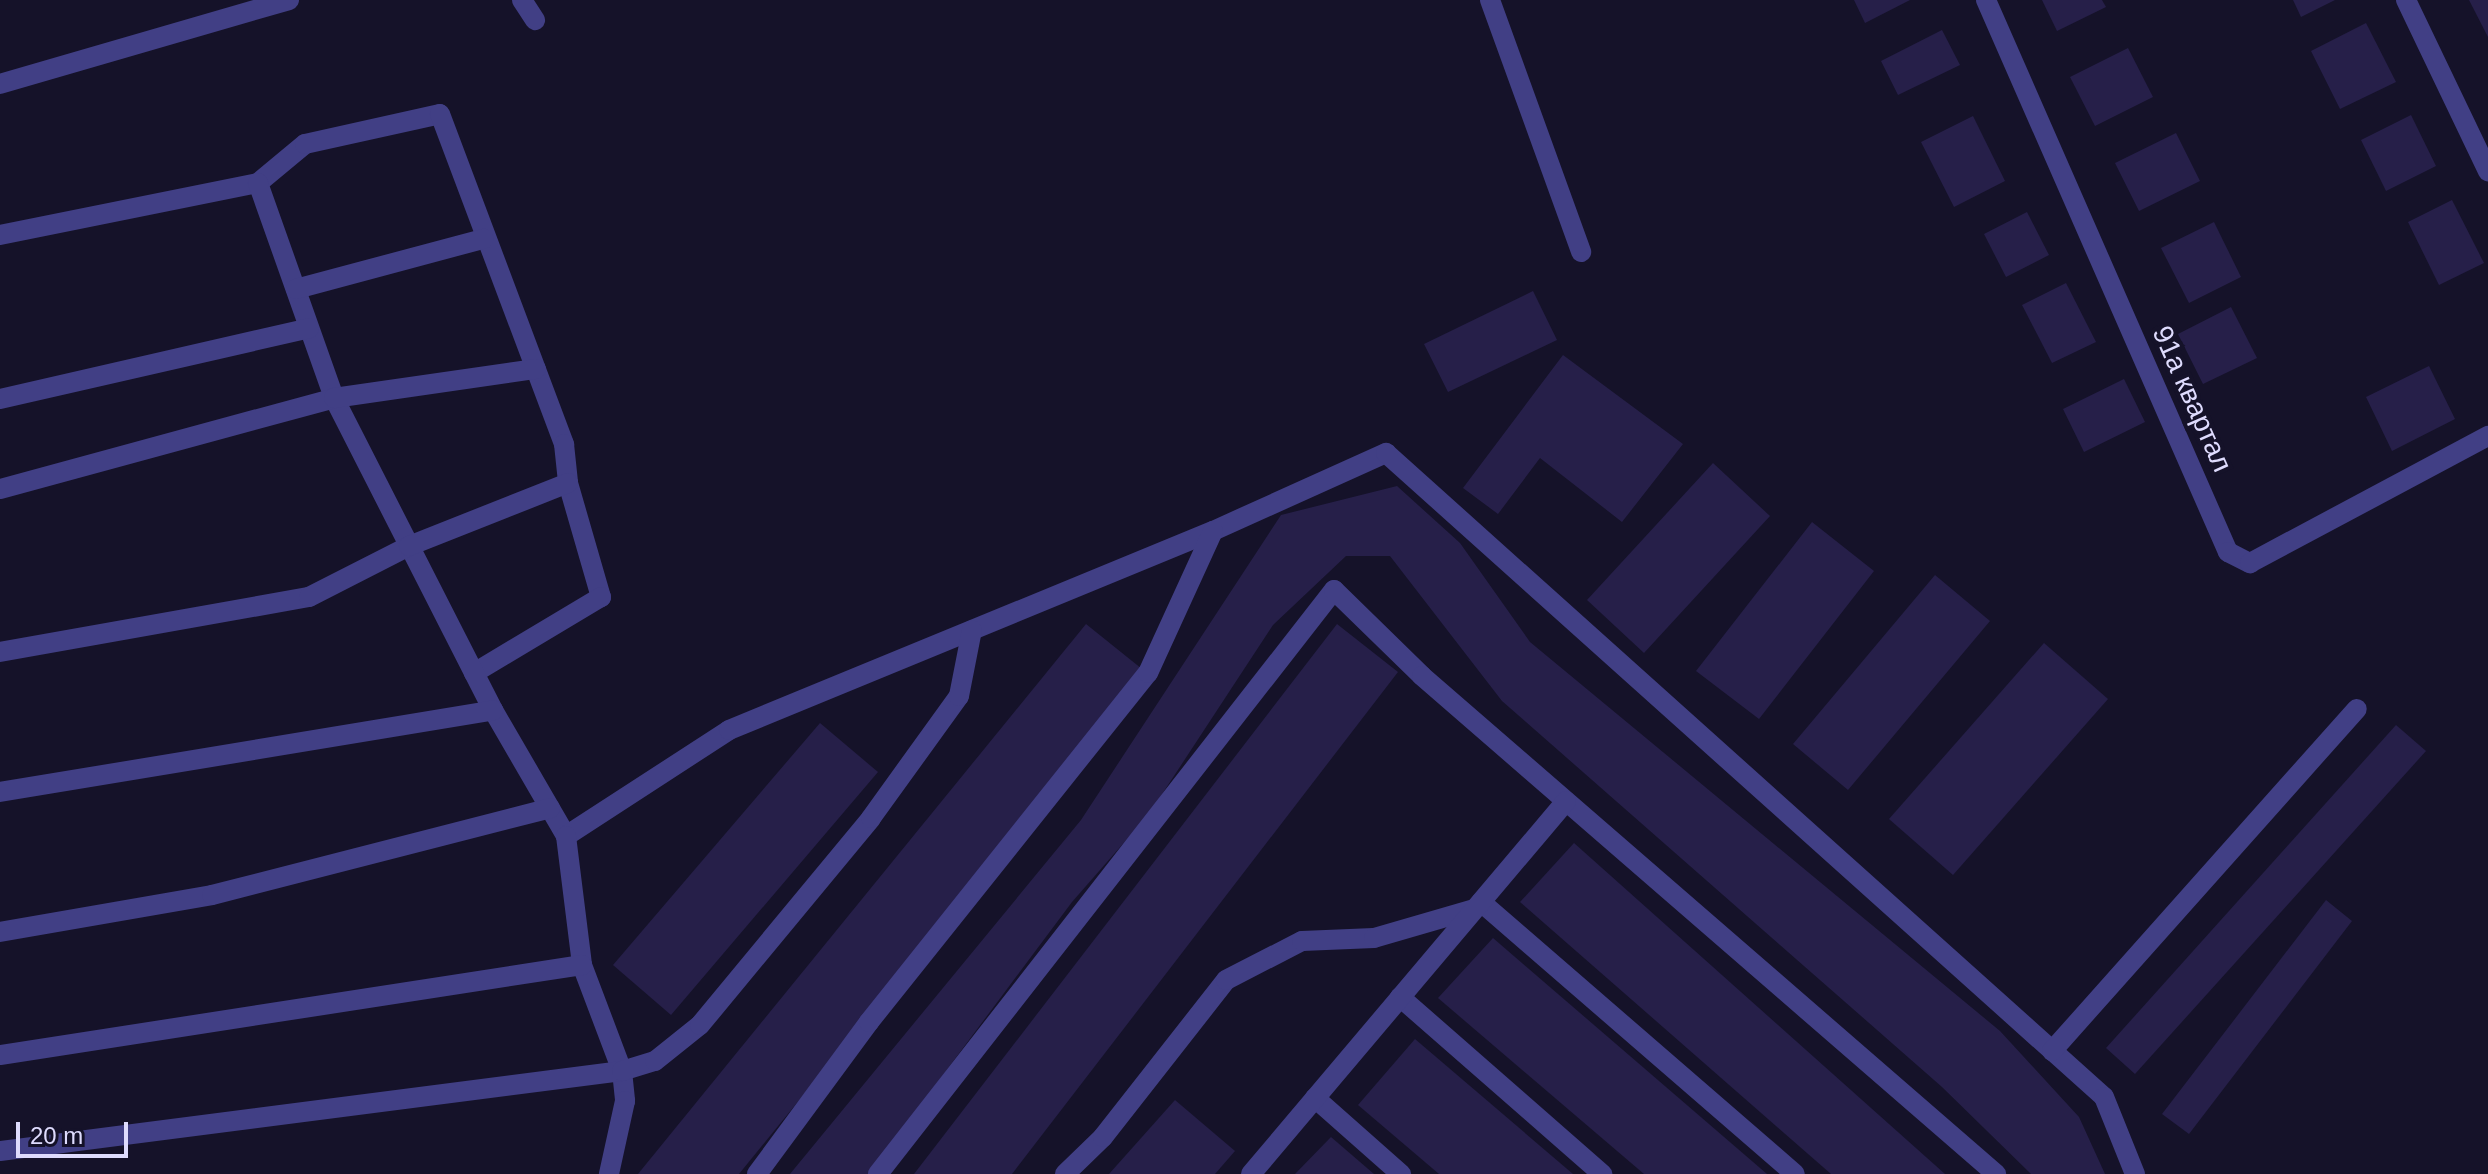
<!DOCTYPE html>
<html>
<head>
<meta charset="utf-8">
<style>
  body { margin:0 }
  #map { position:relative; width:2488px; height:1174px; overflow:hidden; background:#151229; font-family:Arial,sans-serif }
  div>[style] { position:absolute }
  .building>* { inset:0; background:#261f49 }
  .service>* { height:20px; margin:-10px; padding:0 10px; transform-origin:10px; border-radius:10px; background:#413f85 }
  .minor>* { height:20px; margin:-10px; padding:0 10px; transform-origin:10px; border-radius:10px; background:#413f85 }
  span { translate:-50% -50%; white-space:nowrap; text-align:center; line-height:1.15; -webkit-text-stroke:8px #151229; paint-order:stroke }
  .street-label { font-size:28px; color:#dedbfd }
  .scale { position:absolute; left:16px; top:1122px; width:112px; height:36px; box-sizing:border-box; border:4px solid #dedbfd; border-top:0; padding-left:10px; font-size:24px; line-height:28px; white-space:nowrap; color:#dedbfd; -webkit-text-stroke:6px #151229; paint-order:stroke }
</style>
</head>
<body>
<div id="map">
  <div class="building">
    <div style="clip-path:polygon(1854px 0,1910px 0,1865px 23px)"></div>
    <div style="clip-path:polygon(2042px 0,2102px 0,2106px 7px,2057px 31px)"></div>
    <div style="clip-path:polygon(2293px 0,2335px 0,2301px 17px)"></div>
    <div style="clip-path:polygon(2469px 0,2488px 0,2488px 37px)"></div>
    <div style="clip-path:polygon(2366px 23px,2396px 82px,2340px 109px,2311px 51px)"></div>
    <div style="clip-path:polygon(1942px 30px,1960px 65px,1898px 95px,1881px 61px)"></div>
    <div style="clip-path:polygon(2128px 48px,2153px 97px,2095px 126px,2070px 77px)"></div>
    <div style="clip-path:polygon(2411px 115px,2436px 166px,2386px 191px,2361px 140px)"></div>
    <div style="clip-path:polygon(1973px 116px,2005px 181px,1954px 207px,1921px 142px)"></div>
    <div style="clip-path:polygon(2176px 133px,2200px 181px,2139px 211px,2115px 163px)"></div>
    <div style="clip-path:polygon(2452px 200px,2484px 263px,2439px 285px,2408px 222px)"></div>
    <div style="clip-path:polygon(2027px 212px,2049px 255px,2006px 277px,1984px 234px)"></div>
    <div style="clip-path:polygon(2214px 222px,2241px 277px,2189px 303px,2161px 248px)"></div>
    <div style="clip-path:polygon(2066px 283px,2096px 342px,2052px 363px,2022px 305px)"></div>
    <div style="clip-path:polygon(1533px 291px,1557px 340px,1448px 392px,1424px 344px)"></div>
    <div style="clip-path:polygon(2231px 307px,2257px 358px,2203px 384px,2178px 334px)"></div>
    <div style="clip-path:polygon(1563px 355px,1683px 444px,1622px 522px,1540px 458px,1498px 514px,1463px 488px)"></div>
    <div style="clip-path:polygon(2429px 366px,2455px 419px,2392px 451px,2366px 397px)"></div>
    <div style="clip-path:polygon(2124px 379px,2145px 422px,2084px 452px,2063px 409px)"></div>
    <div style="clip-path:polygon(1713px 463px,1770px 516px,1644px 653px,1587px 600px)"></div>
    <div style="clip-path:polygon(1397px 486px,1460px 543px,1530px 642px,2000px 1031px,2079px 1117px,2105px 1174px,2031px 1174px,1942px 1087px,1502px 701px,1390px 556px,1346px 556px,1273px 625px,1149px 814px,1072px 902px,869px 1174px,790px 1174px,1081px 820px,1281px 515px)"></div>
    <div style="clip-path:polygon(1812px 522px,1874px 571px,1759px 719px,1696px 671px)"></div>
    <div style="clip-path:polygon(1935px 575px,1990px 621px,1848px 790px,1793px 744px)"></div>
    <div style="clip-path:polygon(1086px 624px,1147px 673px,739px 1174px,638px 1174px)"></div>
    <div style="clip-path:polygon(1337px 624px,1398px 672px,1012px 1174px,914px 1174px)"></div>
    <div style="clip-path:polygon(2044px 643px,2108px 699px,1953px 875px,1889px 819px)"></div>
    <div style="clip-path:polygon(820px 723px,878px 772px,671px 1015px,613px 965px)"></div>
    <div style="clip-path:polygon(2396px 725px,2426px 751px,2135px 1074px,2106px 1048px)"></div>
    <div style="clip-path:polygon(1574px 843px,1945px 1174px,1831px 1174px,1520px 902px)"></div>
    <div style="clip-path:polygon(2326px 900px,2352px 921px,2189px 1134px,2162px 1114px)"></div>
    <div style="clip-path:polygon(1493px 938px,1767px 1174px,1644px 1174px,1438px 998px)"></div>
    <div style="clip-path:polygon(1415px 1039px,1573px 1174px,1439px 1174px,1358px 1105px)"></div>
    <div style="clip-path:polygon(1175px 1100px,1235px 1151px,1215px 1174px,1109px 1174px)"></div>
    <div style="clip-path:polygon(1331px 1137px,1374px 1174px,1295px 1174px)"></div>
  </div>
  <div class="service">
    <div style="left:522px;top:0;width:24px;rotate:57deg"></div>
    <div style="left:1490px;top:0;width:268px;rotate:70.1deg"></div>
    <div style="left:0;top:84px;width:301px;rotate:-16.2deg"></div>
    <div style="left:258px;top:183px;width:61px;rotate:-39.7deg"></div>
    <div style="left:305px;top:144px;width:138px;rotate:-12.5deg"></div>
    <div style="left:440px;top:114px;width:353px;rotate:69.4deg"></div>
    <div style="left:564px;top:444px;width:39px;rotate:84deg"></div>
    <div style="left:568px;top:483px;width:119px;rotate:73.9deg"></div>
    <div style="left:601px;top:597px;width:148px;rotate:149.1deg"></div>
    <div style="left:0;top:235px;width:263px;rotate:-11.4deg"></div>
    <div style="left:258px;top:183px;width:228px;rotate:70.5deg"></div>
    <div style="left:334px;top:398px;width:350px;rotate:63deg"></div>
    <div style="left:493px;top:710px;width:146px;rotate:59.9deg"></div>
    <div style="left:566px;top:836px;width:194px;rotate:-33deg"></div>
    <div style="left:729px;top:730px;width:523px;rotate:-22.35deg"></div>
    <div style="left:1213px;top:531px;width:190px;rotate:-24.3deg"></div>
    <div style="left:1386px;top:453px;width:964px;rotate:41.89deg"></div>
    <div style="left:2104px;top:1097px;width:83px;rotate:68.1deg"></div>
    <div style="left:296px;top:289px;width:194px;rotate:-15deg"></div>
    <div style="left:0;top:399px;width:317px;rotate:-12.9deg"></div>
    <div style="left:0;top:489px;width:346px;rotate:-15.2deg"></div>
    <div style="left:334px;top:398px;width:204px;rotate:-8.2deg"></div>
    <div style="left:0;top:652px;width:314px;rotate:-10.1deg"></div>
    <div style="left:309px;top:597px;width:112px;rotate:-27deg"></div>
    <div style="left:409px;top:546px;width:171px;rotate:-21.6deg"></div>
    <div style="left:0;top:792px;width:500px;rotate:-9.4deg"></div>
    <div style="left:566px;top:836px;width:130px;rotate:82.9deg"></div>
    <div style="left:582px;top:965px;width:113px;rotate:69.3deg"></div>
    <div style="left:622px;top:1071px;width:30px;rotate:84deg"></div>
    <div style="left:625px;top:1101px;width:75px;rotate:102.4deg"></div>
    <div style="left:1481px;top:902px;width:415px;rotate:40.9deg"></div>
    <div style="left:0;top:932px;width:215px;rotate:-9.9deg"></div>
    <div style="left:212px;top:895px;width:349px;rotate:-14.4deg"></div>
    <div style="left:1400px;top:997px;width:269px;rotate:41.2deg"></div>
    <div style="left:2052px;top:1051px;width:458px;rotate:-48.3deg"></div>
    <div style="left:0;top:1055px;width:589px;rotate:-8.79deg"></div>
    <div style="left:1315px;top:1098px;width:115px;rotate:41.5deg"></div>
    <div style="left:0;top:1151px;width:627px;rotate:-7.33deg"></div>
    <div style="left:622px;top:1071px;width:34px;rotate:-17deg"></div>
    <div style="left:655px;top:1061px;width:58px;rotate:-38.7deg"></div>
    <div style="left:700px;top:1025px;width:268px;rotate:-50.4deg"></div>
    <div style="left:871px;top:818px;width:150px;rotate:-54.2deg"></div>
    <div style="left:959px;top:696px;width:67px;rotate:-78.9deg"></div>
    <div style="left:757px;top:1174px;width:189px;rotate:-53.6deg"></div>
    <div style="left:869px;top:1022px;width:447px;rotate:-51.4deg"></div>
    <div style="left:1148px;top:673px;width:156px;rotate:-65.4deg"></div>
    <div style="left:878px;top:1174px;width:741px;rotate:-52.02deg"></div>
    <div style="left:1334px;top:590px;width:123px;rotate:44.3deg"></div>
    <div style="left:1422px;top:676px;width:760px;rotate:40.94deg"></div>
    <div style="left:1065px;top:1174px;width:53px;rotate:-44.2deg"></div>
    <div style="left:1103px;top:1137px;width:199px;rotate:-51.9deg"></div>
    <div style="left:1226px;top:980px;width:85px;rotate:-27.2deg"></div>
    <div style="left:1302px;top:941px;width:72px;rotate:-2.4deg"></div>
    <div style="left:1374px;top:938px;width:104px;rotate:-16.2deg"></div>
    <div style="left:1251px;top:1174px;width:488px;rotate:-49.8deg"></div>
  </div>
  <div class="minor">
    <div style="left:1986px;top:0;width:603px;rotate:66.33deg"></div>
    <div style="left:2228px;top:552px;width:25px;rotate:27deg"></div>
    <div style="left:2250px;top:563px;width:270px;rotate:-28.1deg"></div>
    <div style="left:2406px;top:0;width:190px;rotate:64.4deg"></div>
  </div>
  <div class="street-label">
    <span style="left:2192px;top:399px;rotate:66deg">91а квартал</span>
  </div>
  <div class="scale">20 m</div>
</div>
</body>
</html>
